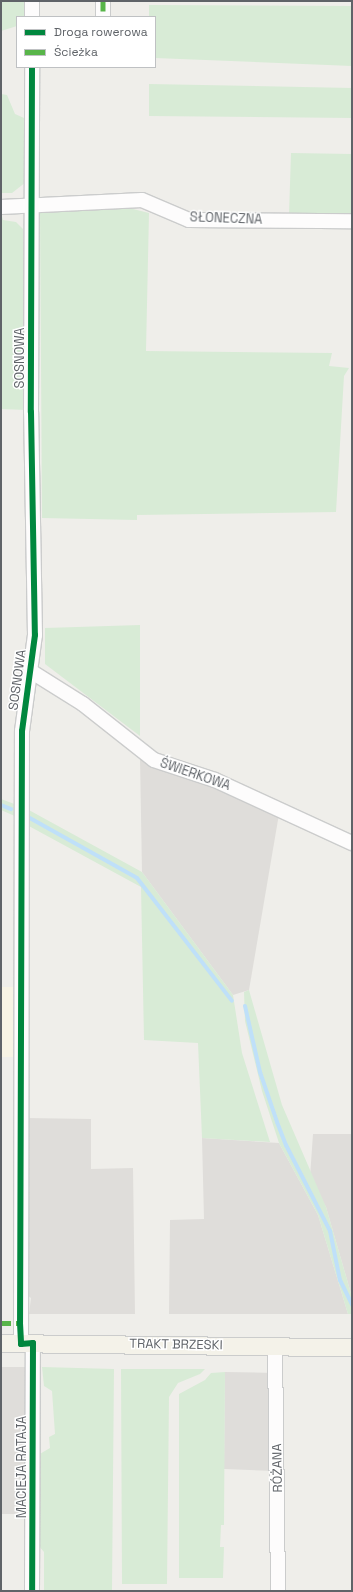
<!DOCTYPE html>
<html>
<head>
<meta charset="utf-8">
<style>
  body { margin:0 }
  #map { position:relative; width:353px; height:1592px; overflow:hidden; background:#efeeea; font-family:"Space Grotesk",sans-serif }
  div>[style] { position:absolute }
  .commercial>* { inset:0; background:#f7f3e4 }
  .industrial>* { inset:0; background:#dfddda }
  .green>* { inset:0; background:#d8ebd6 }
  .stream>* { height:4px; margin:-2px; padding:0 2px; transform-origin:2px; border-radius:2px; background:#bfe0f9 }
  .roads { filter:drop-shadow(1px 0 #cbcccc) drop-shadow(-1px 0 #cbcccc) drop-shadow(0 1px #cbcccc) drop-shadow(0 -1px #cbcccc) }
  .minor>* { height:14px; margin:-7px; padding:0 7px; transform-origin:7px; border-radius:7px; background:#fdfcfc }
  .major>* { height:17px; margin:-8.5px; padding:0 8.5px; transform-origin:8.5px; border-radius:8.5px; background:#f4f2e9 }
  .quiet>* { height:5px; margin-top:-2.5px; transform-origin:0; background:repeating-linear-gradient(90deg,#58b549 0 10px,transparent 0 15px) }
  .cycleway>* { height:6px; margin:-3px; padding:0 3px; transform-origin:3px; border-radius:3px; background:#00873e }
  span { translate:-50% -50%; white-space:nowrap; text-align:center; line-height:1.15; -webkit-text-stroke:3px #fff; paint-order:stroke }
  .street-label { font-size:13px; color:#5f6368 }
  .frame { position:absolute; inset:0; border:2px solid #5f6368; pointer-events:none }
  .legend { position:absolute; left:16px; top:16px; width:140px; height:52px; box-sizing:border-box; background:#fff; border:1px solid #bfc1c3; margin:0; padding:5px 7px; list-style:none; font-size:12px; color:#5f6368 }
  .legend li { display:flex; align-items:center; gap:8px; height:20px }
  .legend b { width:20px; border:1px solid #bfc1c3 }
</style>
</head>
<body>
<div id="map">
  <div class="commercial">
    <div style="clip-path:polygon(1px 987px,16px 987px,16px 1008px,13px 1008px,16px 1057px,1px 1057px)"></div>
  </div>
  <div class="industrial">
    <div style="clip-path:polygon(140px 757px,279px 814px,249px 990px,233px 995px,142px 872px)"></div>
    <div style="clip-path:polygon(26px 1118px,91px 1119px,91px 1169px,133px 1168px,135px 1314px,29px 1314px,31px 1298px,25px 1294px)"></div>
    <div style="clip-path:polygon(313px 1134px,352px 1134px,352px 1297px,326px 1207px,310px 1177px)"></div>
    <div style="clip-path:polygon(202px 1138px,279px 1143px,318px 1215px,348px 1314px,169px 1314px,170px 1220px,204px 1219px)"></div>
    <div style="clip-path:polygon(1px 1367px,29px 1367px,29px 1514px,1px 1514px)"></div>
    <div style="clip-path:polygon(225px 1372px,275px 1373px,274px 1471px,224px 1469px)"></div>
  </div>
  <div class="green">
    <div style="clip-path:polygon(1px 1px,27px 1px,27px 17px,17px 17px,17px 26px,1px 31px)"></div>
    <div style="clip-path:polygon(149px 5px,352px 6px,352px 66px,155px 58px,155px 17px,149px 17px)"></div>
    <div style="clip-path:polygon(149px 84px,352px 88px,352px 118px,149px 116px)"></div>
    <div style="clip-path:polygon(1px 94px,7px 95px,15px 114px,24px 118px,26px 182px,12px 193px,1px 193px)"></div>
    <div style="clip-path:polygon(291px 153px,352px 154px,352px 215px,289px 215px)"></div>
    <div style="clip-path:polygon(129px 208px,149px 213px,146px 351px,332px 353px,329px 366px,349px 368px,344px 376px,336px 512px,137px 515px,137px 520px,42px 518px,40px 212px)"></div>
    <div style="clip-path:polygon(1px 213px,3px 220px,16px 222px,23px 229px,26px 410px,1px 409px)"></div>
    <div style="clip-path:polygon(140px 625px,140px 736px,45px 664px,45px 628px)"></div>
    <div style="clip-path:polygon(1px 799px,17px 805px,17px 817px,1px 810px)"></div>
    <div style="clip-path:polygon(27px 809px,142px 872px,233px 995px,242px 1053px,270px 1142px,202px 1138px,198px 1043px,144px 1040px,141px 887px,27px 825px)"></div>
    <div style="clip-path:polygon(249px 990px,282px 1105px,326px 1207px,352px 1297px,352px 1314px,348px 1314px,318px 1215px,279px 1143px,262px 1091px,245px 1021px,244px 992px)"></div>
    <div style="clip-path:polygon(42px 1367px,114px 1369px,112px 1591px,44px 1591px,44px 1552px,38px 1545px,38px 1455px,50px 1448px,49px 1437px,55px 1434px,52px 1391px,44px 1386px)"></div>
    <div style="clip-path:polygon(121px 1369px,205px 1369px,200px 1374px,178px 1383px,169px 1397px,167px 1584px,122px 1584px)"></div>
    <div style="clip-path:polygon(225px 1372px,224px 1525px,221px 1525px,220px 1547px,224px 1547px,223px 1578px,179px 1578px,179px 1394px,205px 1380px,211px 1373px)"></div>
  </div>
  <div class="stream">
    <div style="left:1px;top:805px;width:11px;rotate:22deg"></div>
    <div style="left:28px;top:817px;width:125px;rotate:29.2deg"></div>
    <div style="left:137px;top:878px;width:155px;rotate:52.3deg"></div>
    <div style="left:245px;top:1006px;width:68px;rotate:77.2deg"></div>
    <div style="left:260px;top:1072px;width:53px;rotate:71.2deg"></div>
    <div style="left:277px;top:1122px;width:25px;rotate:69deg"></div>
    <div style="left:286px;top:1145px;width:97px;rotate:62.9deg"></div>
    <div style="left:330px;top:1231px;width:50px;rotate:78.5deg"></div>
    <div style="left:340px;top:1280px;width:28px;rotate:64deg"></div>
  </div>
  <div class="roads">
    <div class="minor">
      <div style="left:32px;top:1px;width:16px;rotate:90deg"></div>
      <div style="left:103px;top:1px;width:16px;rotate:90deg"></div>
      <div style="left:1px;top:207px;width:141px;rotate:-2.8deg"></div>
      <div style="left:142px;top:200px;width:51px;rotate:23.1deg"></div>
      <div style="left:189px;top:220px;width:163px;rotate:0.4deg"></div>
      <div style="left:32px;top:672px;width:60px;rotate:32.1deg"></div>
      <div style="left:83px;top:704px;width:90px;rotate:38.3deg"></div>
      <div style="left:154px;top:760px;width:64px;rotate:18.2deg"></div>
      <div style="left:215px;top:780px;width:151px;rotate:24.7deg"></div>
      <div style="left:21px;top:1344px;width:613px;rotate:-89.91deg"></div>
      <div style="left:22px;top:731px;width:97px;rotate:-82.3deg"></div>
      <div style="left:35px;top:635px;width:223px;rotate:-91deg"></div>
      <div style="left:31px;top:412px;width:345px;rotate:-89.8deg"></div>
      <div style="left:275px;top:1346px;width:245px;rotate:89.3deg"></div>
      <div style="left:32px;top:1591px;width:248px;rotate:-89.8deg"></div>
    </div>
    <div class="major">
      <div style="left:1px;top:1343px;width:351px;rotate:0.7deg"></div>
    </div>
  </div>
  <div class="quiet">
    <div style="left:103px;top:1px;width:16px;rotate:90deg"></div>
    <div style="left:1px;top:1323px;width:19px"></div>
  </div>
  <div class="cycleway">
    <div style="left:32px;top:67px;width:345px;rotate:90.2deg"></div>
    <div style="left:31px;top:412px;width:223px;rotate:89deg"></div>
    <div style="left:35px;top:635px;width:97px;rotate:97.7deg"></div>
    <div style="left:22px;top:731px;width:592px;rotate:90.19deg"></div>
    <div style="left:20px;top:1323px;width:21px;rotate:87deg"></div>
    <div style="left:21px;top:1344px;width:12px;rotate:-5deg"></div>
    <div style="left:33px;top:1343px;width:248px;rotate:90.2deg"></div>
  </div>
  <div class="street-label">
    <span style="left:226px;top:219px;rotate:2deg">SŁONECZNA</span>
    <span style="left:20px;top:358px;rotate:-90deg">SOSNOWA</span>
    <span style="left:18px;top:680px;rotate:-82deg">SOSNOWA</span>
    <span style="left:195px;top:775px;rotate:19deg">ŚWIERKOWA</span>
    <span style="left:176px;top:1345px;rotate:1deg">TRAKT BRZESKI</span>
    <span style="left:22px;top:1467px;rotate:-90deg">MACIEJA RATAJA</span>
    <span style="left:278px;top:1468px;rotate:-91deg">RÓŻANA</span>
  </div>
  <div class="frame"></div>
  <ul class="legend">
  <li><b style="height:5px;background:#00873e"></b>Droga rowerowa</li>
  <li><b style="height:5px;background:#58b549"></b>Ścieżka</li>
  </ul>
</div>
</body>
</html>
